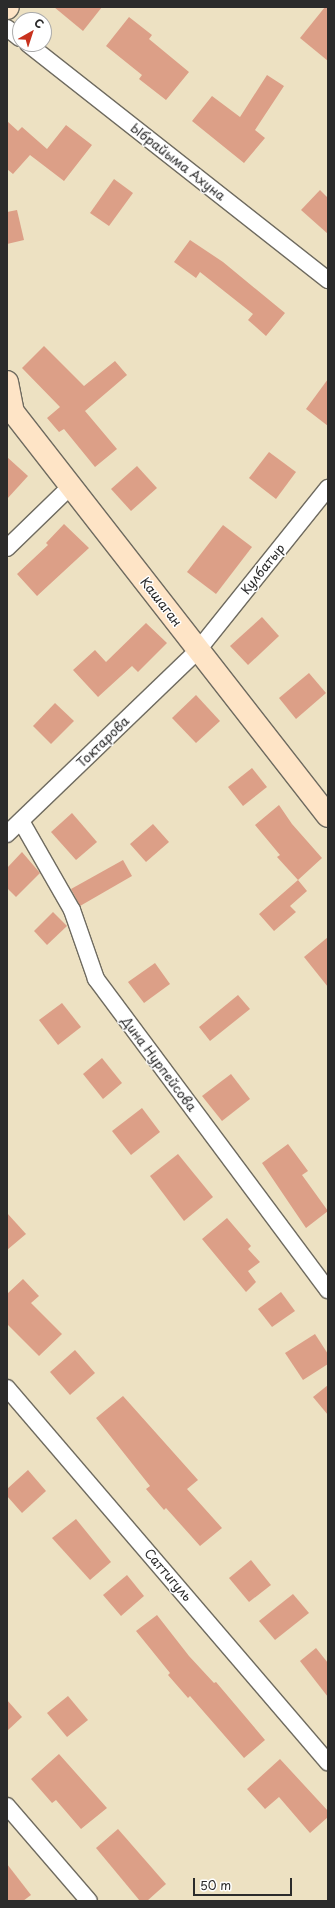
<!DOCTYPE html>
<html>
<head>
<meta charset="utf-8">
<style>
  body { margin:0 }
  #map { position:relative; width:335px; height:1908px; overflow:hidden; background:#ede1c2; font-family:"Playpen Sans",sans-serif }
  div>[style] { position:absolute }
  .building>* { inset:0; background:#dc9f87 }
  .roads { filter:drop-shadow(1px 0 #6f6b60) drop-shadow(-1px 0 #6f6b60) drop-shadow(0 1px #6f6b60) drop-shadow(0 -1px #6f6b60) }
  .street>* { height:16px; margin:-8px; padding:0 8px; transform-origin:8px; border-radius:8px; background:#fff }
  .secondary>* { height:22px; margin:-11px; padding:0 11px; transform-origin:11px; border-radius:11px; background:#fee4c6 }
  span { translate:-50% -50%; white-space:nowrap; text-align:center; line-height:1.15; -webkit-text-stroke:3px #fff; paint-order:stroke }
  .street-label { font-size:13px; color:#2b2b2b }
  .frame { position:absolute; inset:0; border:8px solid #2b2b2b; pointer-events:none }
  .north { position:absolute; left:12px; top:12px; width:40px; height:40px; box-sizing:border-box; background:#fff; border:1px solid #aaa; border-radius:50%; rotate:39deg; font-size:11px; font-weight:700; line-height:16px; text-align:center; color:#2b2b2b }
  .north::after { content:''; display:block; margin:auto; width:14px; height:18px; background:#c8321e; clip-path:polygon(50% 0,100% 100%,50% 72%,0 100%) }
  .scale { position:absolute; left:193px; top:1878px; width:99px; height:18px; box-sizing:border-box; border:2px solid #2b2b2b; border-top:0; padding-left:5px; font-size:12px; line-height:14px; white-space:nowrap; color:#2b2b2b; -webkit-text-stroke:3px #fff; paint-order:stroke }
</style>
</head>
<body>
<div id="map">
  <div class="building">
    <div style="clip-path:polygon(54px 7px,102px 7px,83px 31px)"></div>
    <div style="clip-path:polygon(325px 7px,328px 7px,328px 61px,300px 38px)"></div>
    <div style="clip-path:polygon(129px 17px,152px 35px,149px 39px,189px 72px,166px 100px,139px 79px,142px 75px,106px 46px)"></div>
    <div style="clip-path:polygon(267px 75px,284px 86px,255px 130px,265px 138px,244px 163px,192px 121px,212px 96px,240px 117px)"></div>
    <div style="clip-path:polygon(7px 121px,18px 131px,22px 127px,47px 149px,66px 125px,92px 145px,64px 181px,30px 155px,13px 174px,7px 169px)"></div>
    <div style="clip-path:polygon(114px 179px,133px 193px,109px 226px,90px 213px)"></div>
    <div style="clip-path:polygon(320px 190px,328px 198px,328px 234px,301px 210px)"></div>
    <div style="clip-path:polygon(17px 210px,24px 240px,7px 244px,7px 212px)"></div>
    <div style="clip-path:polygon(190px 240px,223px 262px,285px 313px,266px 336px,248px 320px,253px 314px,200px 272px,196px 278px,174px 262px)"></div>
    <div style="clip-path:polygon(44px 346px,84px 386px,115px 361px,127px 375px,85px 411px,117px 449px,95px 467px,64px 429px,59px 432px,47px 418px,60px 407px,22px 368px)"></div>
    <div style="clip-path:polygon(328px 379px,328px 426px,306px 409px)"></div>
    <div style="clip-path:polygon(269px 452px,296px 472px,276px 499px,249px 478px)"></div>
    <div style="clip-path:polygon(7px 457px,28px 476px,7px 499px)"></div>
    <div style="clip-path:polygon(137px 466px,157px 488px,131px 511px,111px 489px)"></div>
    <div style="clip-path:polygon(64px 524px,89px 548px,37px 596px,17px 574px,48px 545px,46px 543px)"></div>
    <div style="clip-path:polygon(223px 525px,252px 547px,216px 594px,187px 572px)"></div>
    <div style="clip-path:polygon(262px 617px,279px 636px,248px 665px,230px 646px)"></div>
    <div style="clip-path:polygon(146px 623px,167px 643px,138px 672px,132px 666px,98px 697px,73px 670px,95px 650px,106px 662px)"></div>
    <div style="clip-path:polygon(309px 673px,326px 693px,296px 719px,279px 698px)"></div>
    <div style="clip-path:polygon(196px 695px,220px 721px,196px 743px,172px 718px)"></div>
    <div style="clip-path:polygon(55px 703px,74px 721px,51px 744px,33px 726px)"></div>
    <div style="clip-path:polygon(252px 768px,267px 787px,243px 806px,228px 787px)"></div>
    <div style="clip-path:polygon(279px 805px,292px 824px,322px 858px,298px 880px,277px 857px,280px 855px,255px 825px)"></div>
    <div style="clip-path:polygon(72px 813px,97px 842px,76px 860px,51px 832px)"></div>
    <div style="clip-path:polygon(153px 824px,169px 842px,146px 862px,130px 844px)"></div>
    <div style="clip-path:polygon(22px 852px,40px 873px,16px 897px,7px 888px,7px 868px)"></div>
    <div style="clip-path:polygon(123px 860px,132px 876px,80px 906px,71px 889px)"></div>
    <div style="clip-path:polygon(298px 880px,307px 891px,290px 906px,296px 912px,274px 931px,259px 914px)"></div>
    <div style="clip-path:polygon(53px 912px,67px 926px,47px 945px,34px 931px)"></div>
    <div style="clip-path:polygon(328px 937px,328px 987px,304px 957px)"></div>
    <div style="clip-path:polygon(155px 963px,170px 984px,144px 1003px,128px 982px)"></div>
    <div style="clip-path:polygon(238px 995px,250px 1009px,210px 1041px,199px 1027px)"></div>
    <div style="clip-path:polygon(62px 1003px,81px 1027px,58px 1045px,39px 1020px)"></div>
    <div style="clip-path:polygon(102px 1058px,122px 1083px,103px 1099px,83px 1074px)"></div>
    <div style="clip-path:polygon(231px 1074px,250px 1099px,222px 1121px,202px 1096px)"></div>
    <div style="clip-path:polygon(142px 1108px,160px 1132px,131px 1155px,112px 1131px)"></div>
    <div style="clip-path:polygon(288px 1144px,308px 1171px,302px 1175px,328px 1211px,306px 1228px,262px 1163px)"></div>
    <div style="clip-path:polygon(178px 1154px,213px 1197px,184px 1221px,150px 1176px)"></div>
    <div style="clip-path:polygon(7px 1213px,26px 1234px,7px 1250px)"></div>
    <div style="clip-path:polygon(227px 1218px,251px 1246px,248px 1249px,260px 1262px,248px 1271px,256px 1282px,246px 1292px,202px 1239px)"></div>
    <div style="clip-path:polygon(23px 1279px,39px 1296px,31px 1303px,62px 1334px,39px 1356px,7px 1324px,7px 1294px)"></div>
    <div style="clip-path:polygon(281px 1292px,295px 1311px,272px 1327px,258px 1309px)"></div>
    <div style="clip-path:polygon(315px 1334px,328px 1354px,328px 1364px,303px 1380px,285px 1353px)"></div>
    <div style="clip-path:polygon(75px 1350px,95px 1373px,70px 1395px,50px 1372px)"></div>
    <div style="clip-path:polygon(328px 1385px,328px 1415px,313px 1397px)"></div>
    <div style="clip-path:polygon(123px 1396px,198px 1480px,187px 1489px,222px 1528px,200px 1546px,166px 1508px,164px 1510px,146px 1489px,150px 1486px,96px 1418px)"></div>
    <div style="clip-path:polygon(28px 1470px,46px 1491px,22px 1513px,7px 1496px,7px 1489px)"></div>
    <div style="clip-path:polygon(76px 1519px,111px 1562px,90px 1580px,52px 1538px)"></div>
    <div style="clip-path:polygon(251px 1560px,271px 1585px,249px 1602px,229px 1578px)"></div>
    <div style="clip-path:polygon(127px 1575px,144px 1596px,121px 1616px,103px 1595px)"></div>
    <div style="clip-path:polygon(293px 1594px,309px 1613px,275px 1640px,259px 1621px)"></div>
    <div style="clip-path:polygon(157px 1615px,189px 1656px,214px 1683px,216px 1682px,265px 1740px,244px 1758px,190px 1696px,188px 1698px,168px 1675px,170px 1673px,136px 1631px)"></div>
    <div style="clip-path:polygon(316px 1648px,328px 1663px,328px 1697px,300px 1661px)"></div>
    <div style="clip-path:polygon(68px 1696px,88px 1720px,67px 1737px,47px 1713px)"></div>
    <div style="clip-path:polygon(7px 1700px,22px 1717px,7px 1731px)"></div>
    <div style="clip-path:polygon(59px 1754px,107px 1808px,81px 1829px,56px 1800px,52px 1803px,31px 1779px)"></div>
    <div style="clip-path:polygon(280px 1759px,328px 1811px,328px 1817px,310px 1833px,279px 1797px,265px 1809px,247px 1789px)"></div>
    <div style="clip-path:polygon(118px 1829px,166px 1884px,147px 1901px,140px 1901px,96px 1848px)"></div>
    <div style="clip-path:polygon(7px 1864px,31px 1895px,23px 1901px,7px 1901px)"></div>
  </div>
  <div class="roads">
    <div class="street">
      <div style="left:7px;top:28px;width:16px;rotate:38deg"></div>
      <div style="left:28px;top:44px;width:382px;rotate:38.2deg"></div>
      <div style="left:7px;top:548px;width:89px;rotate:-44.1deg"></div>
      <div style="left:21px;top:821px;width:103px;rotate:60.2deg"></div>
      <div style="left:72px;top:910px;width:73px;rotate:70.8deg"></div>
      <div style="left:96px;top:979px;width:388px;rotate:53.3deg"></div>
      <div style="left:7px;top:834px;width:265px;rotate:-43.9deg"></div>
      <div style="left:198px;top:650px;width:208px;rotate:-51.3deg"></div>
      <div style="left:7px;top:1388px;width:493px;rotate:49.4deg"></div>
      <div style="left:7px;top:1806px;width:125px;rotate:49.2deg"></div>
    </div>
    <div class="secondary">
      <div style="left:7px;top:8px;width:1px;rotate:-45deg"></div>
      <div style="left:7px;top:382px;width:31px;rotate:79deg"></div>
      <div style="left:13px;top:412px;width:512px;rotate:52.06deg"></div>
    </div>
  </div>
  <div class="street-label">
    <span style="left:178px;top:162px;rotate:38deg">Ыбрайыма Ахуна</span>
    <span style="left:263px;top:569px;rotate:-51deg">Кулбатыр</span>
    <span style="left:161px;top:602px;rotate:52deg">Кашаган</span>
    <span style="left:103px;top:742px;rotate:-44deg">Токтарова</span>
    <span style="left:159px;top:1064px;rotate:53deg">Дина Нурпейсова</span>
    <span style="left:168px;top:1575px;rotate:49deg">Саттигуль</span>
  </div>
  <div class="frame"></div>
  <div class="north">С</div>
  <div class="scale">50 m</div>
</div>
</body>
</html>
